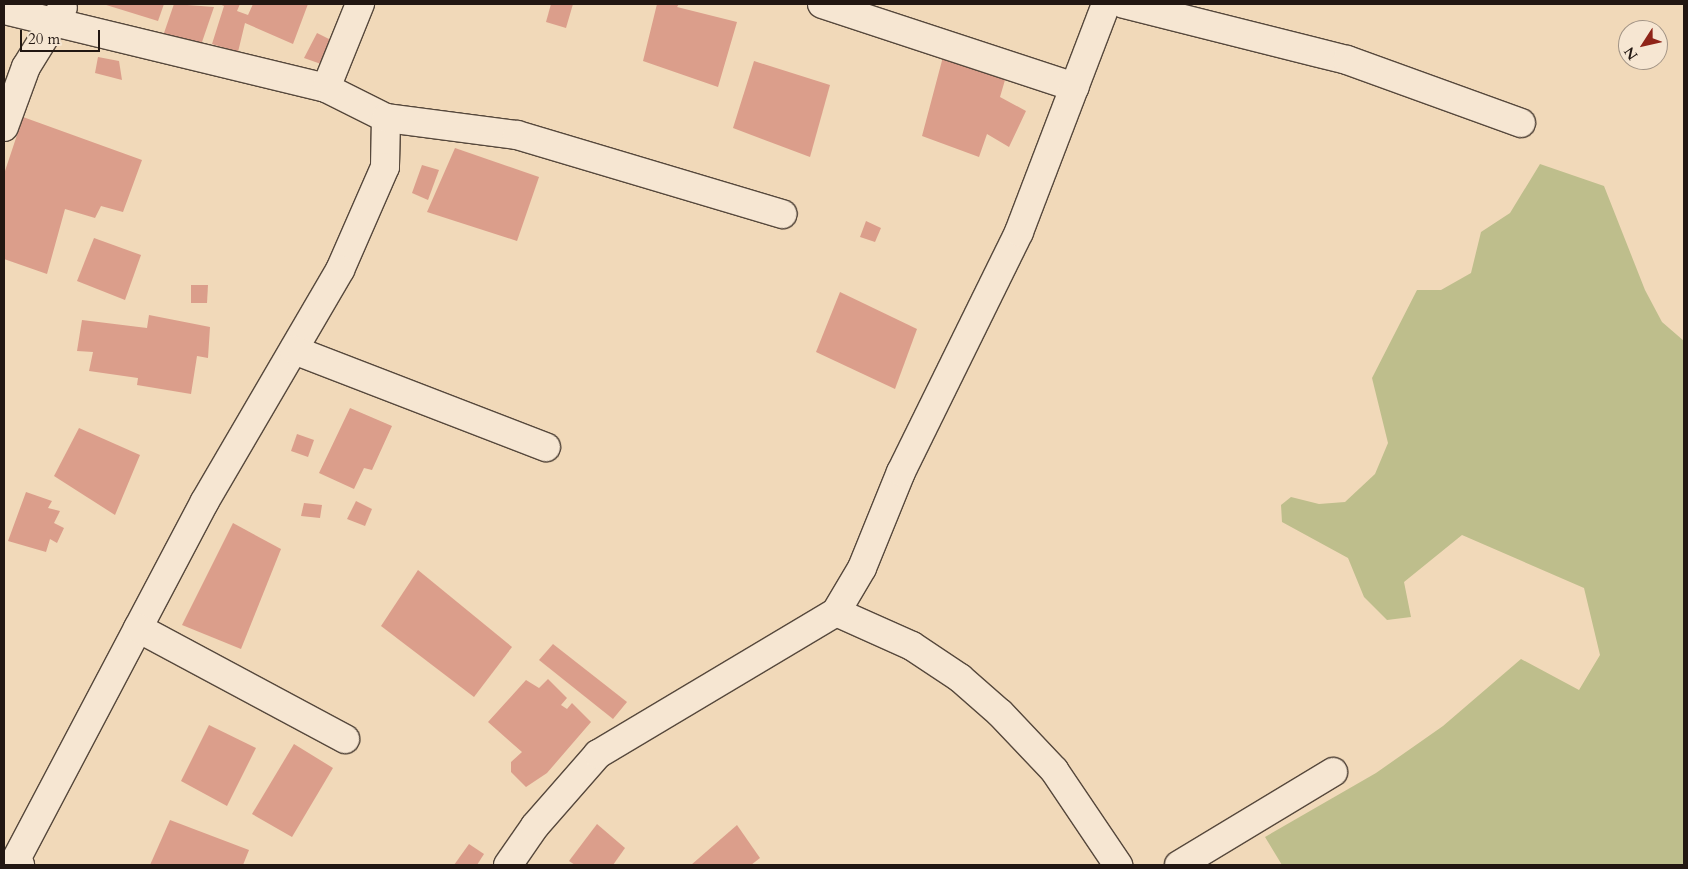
<!DOCTYPE html>
<html>
<head>
<meta charset="utf-8">
<style>
  body { margin:0 }
  #map { position:relative; width:1688px; height:869px; overflow:hidden; background:#f1d9b9; font-family:Cardo,serif }
  div>[style] { position:absolute }
  .green>* { inset:0; background:#bebe8c }
  .building>* { inset:0; background:#db9e8b }
  .roads { filter:drop-shadow(1px 0 #56483c) drop-shadow(-1px 0 #56483c) drop-shadow(0 1px #56483c) drop-shadow(0 -1px #56483c) }
  .minor>* { height:28px; margin:-14px; padding:0 14px; transform-origin:14px; border-radius:14px; background:#f6e6d2 }
  span { translate:-50% -50%; white-space:nowrap; text-align:center; line-height:1.15; -webkit-text-stroke:5px #f6e6d2; paint-order:stroke }
  .frame { position:absolute; inset:0; border:5px solid #221712; pointer-events:none }
  .north { position:absolute; left:1618px; top:20px; width:50px; height:50px; box-sizing:border-box; background:#f6e6d2; border:1px solid #a19385; border-radius:50%; rotate:235deg; font-size:14px; font-weight:700; line-height:20px; text-align:center; color:#221712 }
  .north::after { content:''; display:block; margin:auto; width:18px; height:22px; background:#8f2418; clip-path:polygon(50% 0,100% 100%,50% 72%,0 100%) }
  .scale { position:absolute; left:20px; top:30px; width:80px; height:22px; box-sizing:border-box; border:2px solid #221712; border-top:0; padding-left:6px; font-size:15px; line-height:18px; white-space:nowrap; color:#221712; -webkit-text-stroke:4px #f6e6d2; paint-order:stroke }
</style>
</head>
<body>
<div id="map">
  <div class="green">
    <div style="clip-path:polygon(1540px 164px,1604px 186px,1645px 290px,1662px 322px,1684px 341px,1684px 865px,1282px 865px,1265px 837px,1376px 773px,1443px 726px,1521px 659px,1579px 690px,1600px 655px,1584px 588px,1462px 535px,1404px 582px,1411px 617px,1387px 620px,1364px 597px,1348px 558px,1282px 522px,1281px 505px,1291px 497px,1319px 504px,1345px 502px,1375px 474px,1388px 443px,1372px 378px,1417px 290px,1441px 290px,1471px 273px,1481px 232px,1510px 213px)"></div>
  </div>
  <div class="building">
    <div style="clip-path:polygon(103px 4px,164px 4px,158px 21px)"></div>
    <div style="clip-path:polygon(174px 4px,214px 7px,201px 45px,164px 33px)"></div>
    <div style="clip-path:polygon(219px 4px,240px 4px,237px 11px,248px 15px,253px 4px,308px 4px,293px 44px,245px 23px,238px 52px,212px 44px,224px 6px)"></div>
    <div style="clip-path:polygon(551px 4px,573px 4px,566px 28px,546px 22px)"></div>
    <div style="clip-path:polygon(657px 4px,679px 4px,677px 7px,737px 22px,718px 87px,643px 61px)"></div>
    <div style="clip-path:polygon(317px 33px,333px 41px,321px 64px,304px 58px)"></div>
    <div style="clip-path:polygon(944px 53px,1005px 80px,1000px 97px,1026px 111px,1009px 147px,987px 134px,979px 157px,922px 136px)"></div>
    <div style="clip-path:polygon(98px 57px,119px 61px,122px 80px,95px 73px)"></div>
    <div style="clip-path:polygon(754px 61px,830px 85px,810px 157px,733px 128px)"></div>
    <div style="clip-path:polygon(23px 117px,142px 160px,123px 212px,101px 206px,95px 218px,65px 209px,47px 274px,4px 259px,4px 174px)"></div>
    <div style="clip-path:polygon(455px 148px,539px 177px,517px 241px,427px 212px)"></div>
    <div style="clip-path:polygon(422px 165px,439px 170px,428px 200px,412px 193px)"></div>
    <div style="clip-path:polygon(866px 221px,881px 228px,875px 242px,860px 237px)"></div>
    <div style="clip-path:polygon(94px 238px,141px 255px,125px 300px,77px 281px)"></div>
    <div style="clip-path:polygon(191px 285px,208px 285px,207px 303px,191px 303px)"></div>
    <div style="clip-path:polygon(840px 292px,917px 329px,895px 389px,816px 352px)"></div>
    <div style="clip-path:polygon(149px 315px,210px 327px,208px 358px,197px 356px,191px 394px,137px 385px,138px 378px,89px 371px,93px 352px,77px 351px,82px 320px,147px 328px)"></div>
    <div style="clip-path:polygon(350px 408px,392px 426px,372px 470px,364px 468px,354px 489px,319px 473px)"></div>
    <div style="clip-path:polygon(79px 428px,140px 455px,115px 515px,54px 476px)"></div>
    <div style="clip-path:polygon(297px 434px,314px 440px,308px 457px,291px 451px)"></div>
    <div style="clip-path:polygon(26px 492px,52px 501px,48px 508px,60px 511px,54px 523px,64px 528px,57px 543px,50px 539px,46px 552px,8px 541px)"></div>
    <div style="clip-path:polygon(356px 501px,372px 509px,365px 526px,347px 519px)"></div>
    <div style="clip-path:polygon(304px 503px,322px 505px,320px 518px,301px 516px)"></div>
    <div style="clip-path:polygon(233px 523px,281px 549px,241px 649px,182px 625px)"></div>
    <div style="clip-path:polygon(418px 570px,512px 647px,474px 697px,381px 626px)"></div>
    <div style="clip-path:polygon(553px 644px,627px 702px,613px 719px,539px 660px)"></div>
    <div style="clip-path:polygon(548px 679px,567px 698px,561px 705px,567px 709px,572px 703px,591px 722px,547px 773px,526px 787px,511px 772px,511px 762px,522px 752px,488px 722px,526px 680px,539px 688px)"></div>
    <div style="clip-path:polygon(209px 725px,256px 748px,227px 806px,181px 781px)"></div>
    <div style="clip-path:polygon(294px 744px,333px 768px,292px 837px,252px 814px)"></div>
    <div style="clip-path:polygon(170px 820px,249px 850px,243px 865px,150px 865px)"></div>
    <div style="clip-path:polygon(597px 824px,625px 848px,613px 865px,575px 865px,569px 861px)"></div>
    <div style="clip-path:polygon(737px 825px,760px 858px,751px 865px,691px 865px)"></div>
    <div style="clip-path:polygon(469px 844px,484px 854px,477px 865px,454px 865px)"></div>
  </div>
  <div class="roads">
    <div class="minor">
      <div style="left:822px;top:4px;width:266px;rotate:18.2deg"></div>
      <div style="left:1124px;top:4px;width:230px;rotate:14.1deg"></div>
      <div style="left:1347px;top:60px;width:185px;rotate:19.9deg"></div>
      <div style="left:4px;top:10px;width:331px;rotate:13.6deg"></div>
      <div style="left:326px;top:88px;width:67px;rotate:26.6deg"></div>
      <div style="left:386px;top:118px;width:49px;rotate:91.2deg"></div>
      <div style="left:385px;top:167px;width:112px;rotate:113.6deg"></div>
      <div style="left:340px;top:270px;width:268px;rotate:120.3deg"></div>
      <div style="left:205px;top:501px;width:408px;rotate:117.8deg"></div>
      <div style="left:15px;top:862px;width:6px;rotate:31deg"></div>
      <div style="left:326px;top:88px;width:91px;rotate:-68deg"></div>
      <div style="left:386px;top:118px;width:132px;rotate:7.4deg"></div>
      <div style="left:517px;top:135px;width:277px;rotate:16.6deg"></div>
      <div style="left:4px;top:127px;width:64px;rotate:-69.9deg"></div>
      <div style="left:26px;top:67px;width:70px;rotate:-58.3deg"></div>
      <div style="left:294px;top:350px;width:270px;rotate:21.1deg"></div>
      <div style="left:836px;top:612px;width:83px;rotate:24.1deg"></div>
      <div style="left:912px;top:646px;width:58px;rotate:33.7deg"></div>
      <div style="left:960px;top:678px;width:53px;rotate:41.2deg"></div>
      <div style="left:1000px;top:713px;width:79px;rotate:46.5deg"></div>
      <div style="left:1054px;top:770px;width:115px;rotate:56deg"></div>
      <div style="left:138px;top:628px;width:235px;rotate:28.2deg"></div>
      <div style="left:508px;top:865px;width:47px;rotate:-55.3deg"></div>
      <div style="left:535px;top:826px;width:96px;rotate:-48.8deg"></div>
      <div style="left:598px;top:754px;width:277px;rotate:-30.8deg"></div>
      <div style="left:836px;top:612px;width:51px;rotate:-59.4deg"></div>
      <div style="left:862px;top:568px;width:104px;rotate:-67.9deg"></div>
      <div style="left:901px;top:472px;width:267px;rotate:-63.8deg"></div>
      <div style="left:1019px;top:232px;width:244px;rotate:-69.1deg"></div>
      <div style="left:1179px;top:865px;width:180px;rotate:-31.1deg"></div>
    </div>
  </div>
  <div class="frame"></div>
  <div class="north">N</div>
  <div class="scale">20 m</div>
</div>
</body>
</html>
